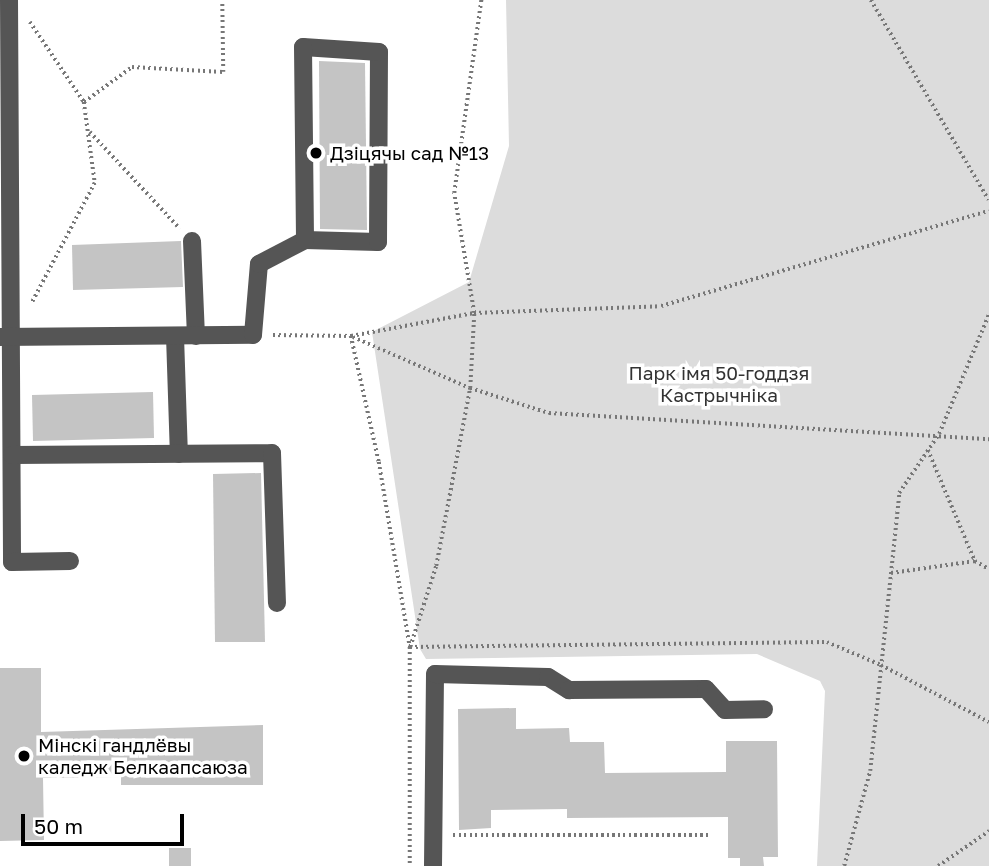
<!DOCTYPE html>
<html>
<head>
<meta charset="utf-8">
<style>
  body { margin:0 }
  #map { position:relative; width:989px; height:866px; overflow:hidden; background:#fff; font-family:"Golos Text",sans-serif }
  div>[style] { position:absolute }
  .green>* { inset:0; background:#dcdcdc }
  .building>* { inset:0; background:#c4c4c4 }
  .path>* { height:3.5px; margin-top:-1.75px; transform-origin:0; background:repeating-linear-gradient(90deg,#777 0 2px,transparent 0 5.5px) }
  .minor>* { height:18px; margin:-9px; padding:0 9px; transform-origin:9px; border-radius:9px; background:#555 }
  .dots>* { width:19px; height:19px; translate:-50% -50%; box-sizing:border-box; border:4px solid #fff; border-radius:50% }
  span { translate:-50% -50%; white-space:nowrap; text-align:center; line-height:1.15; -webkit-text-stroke:7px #fff; paint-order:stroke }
  .poi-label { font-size:19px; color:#000 }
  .left { translate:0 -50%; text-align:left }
  .park-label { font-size:19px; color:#333 }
  .scale { position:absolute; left:21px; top:814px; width:163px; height:32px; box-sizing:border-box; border:4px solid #000; border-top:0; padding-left:9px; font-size:21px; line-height:24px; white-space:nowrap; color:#000; -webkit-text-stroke:5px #fff; paint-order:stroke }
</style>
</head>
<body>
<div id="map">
  <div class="green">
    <div style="clip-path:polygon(506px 0,989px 0,989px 866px,817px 866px,825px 691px,820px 681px,757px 654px,426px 659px,420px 649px,372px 332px,469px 282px,509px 146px)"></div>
  </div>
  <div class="building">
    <div style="clip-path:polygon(319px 61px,365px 63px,367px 230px,320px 229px)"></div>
    <div style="clip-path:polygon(181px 241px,183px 287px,73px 290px,72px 245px)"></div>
    <div style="clip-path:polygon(153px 392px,154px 438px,33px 441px,32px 395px)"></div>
    <div style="clip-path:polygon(261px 473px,265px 642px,215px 642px,213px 474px)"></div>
    <div style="clip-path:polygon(0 668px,41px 668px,41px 732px,263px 725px,263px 785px,121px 785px,121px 777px,43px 778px,44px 840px,0 841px)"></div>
    <div style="clip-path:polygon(516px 708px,516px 729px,569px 728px,570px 742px,604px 742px,605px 773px,726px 772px,726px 741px,777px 741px,778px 857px,763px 857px,764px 866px,740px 866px,740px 858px,728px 858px,728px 817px,567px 818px,567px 809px,491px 810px,491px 828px,459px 830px,458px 709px)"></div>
    <div style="clip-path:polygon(169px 848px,191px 848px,191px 866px,169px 866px)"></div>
  </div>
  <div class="path">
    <div style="left:871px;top:0;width:232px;rotate:59.5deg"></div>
    <div style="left:30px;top:22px;width:97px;rotate:56deg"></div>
    <div style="left:84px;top:102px;width:82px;rotate:82.3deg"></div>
    <div style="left:95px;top:183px;width:136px;rotate:117.7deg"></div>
    <div style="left:84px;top:102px;width:59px;rotate:-36.1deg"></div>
    <div style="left:132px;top:67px;width:91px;rotate:3.1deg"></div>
    <div style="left:223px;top:72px;width:72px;rotate:-90.8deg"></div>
    <div style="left:90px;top:132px;width:132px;rotate:47.1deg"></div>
    <div style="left:273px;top:335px;width:78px;rotate:0.7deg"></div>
    <div style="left:351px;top:336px;width:125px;rotate:-10.6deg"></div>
    <div style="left:474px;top:313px;width:187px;rotate:-2.1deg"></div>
    <div style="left:661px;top:306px;width:341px;rotate:-16.2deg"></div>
    <div style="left:351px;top:336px;width:129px;rotate:77.5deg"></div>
    <div style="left:379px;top:462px;width:188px;rotate:80.5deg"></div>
    <div style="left:410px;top:647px;width:219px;rotate:90deg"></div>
    <div style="left:353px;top:337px;width:128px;rotate:23.6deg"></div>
    <div style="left:470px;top:388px;width:83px;rotate:17.6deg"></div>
    <div style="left:549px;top:413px;width:441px;rotate:3.4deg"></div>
    <div style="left:928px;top:450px;width:121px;rotate:67.1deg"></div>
    <div style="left:975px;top:561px;width:16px;rotate:30deg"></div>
    <div style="left:891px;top:573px;width:85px;rotate:-8.1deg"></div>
    <div style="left:410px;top:647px;width:85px;rotate:-72.2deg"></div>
    <div style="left:436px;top:566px;width:181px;rotate:-79.2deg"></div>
    <div style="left:470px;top:388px;width:75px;rotate:-86.9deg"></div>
    <div style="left:474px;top:313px;width:122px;rotate:-99.5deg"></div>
    <div style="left:454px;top:193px;width:195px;rotate:-82deg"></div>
    <div style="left:410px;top:647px;width:417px;rotate:-0.7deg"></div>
    <div style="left:827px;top:642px;width:59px;rotate:23.1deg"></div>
    <div style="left:881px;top:665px;width:122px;rotate:27.8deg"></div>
    <div style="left:453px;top:835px;width:256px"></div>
    <div style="left:844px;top:866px;width:98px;rotate:-74.7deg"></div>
    <div style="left:870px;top:771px;width:280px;rotate:-84deg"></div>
    <div style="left:899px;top:493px;width:71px;rotate:-55.9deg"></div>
    <div style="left:939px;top:434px;width:130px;rotate:-67.4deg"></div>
    <div style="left:938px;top:866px;width:62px;rotate:-34.5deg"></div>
  </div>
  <div class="minor">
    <div style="left:9px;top:0;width:562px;rotate:89.69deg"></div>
    <div style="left:12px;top:562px;width:58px;rotate:-1deg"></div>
    <div style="left:192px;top:241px;width:95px;rotate:87.6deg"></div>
    <div style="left:175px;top:336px;width:118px;rotate:88.1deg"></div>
    <div style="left:0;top:337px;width:253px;rotate:-0.5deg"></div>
    <div style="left:253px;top:335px;width:71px;rotate:-85.2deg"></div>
    <div style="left:259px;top:264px;width:52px;rotate:-27.6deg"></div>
    <div style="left:305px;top:240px;width:73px;rotate:1.6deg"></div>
    <div style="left:378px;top:242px;width:190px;rotate:-89.7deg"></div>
    <div style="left:379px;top:52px;width:76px;rotate:-176.2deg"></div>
    <div style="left:303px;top:47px;width:193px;rotate:89.4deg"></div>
    <div style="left:12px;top:455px;width:260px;rotate:-0.4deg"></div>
    <div style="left:272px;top:453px;width:150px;rotate:88.1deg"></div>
    <div style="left:433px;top:866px;width:192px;rotate:-89.4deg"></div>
    <div style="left:435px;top:674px;width:113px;rotate:1.5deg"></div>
    <div style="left:548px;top:677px;width:25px;rotate:32deg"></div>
    <div style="left:569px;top:690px;width:137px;rotate:-0.4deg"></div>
    <div style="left:706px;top:689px;width:28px;rotate:48deg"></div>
    <div style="left:725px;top:710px;width:39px;rotate:-1deg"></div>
  </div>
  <div class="dots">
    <div style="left:316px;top:153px;background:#000"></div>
    <div style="left:24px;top:756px;background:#000"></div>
  </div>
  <div class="poi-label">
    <span class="left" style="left:330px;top:153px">Дзіцячы сад №13</span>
    <span class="left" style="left:38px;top:756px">Мінскі гандлёвы<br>каледж Белкаапсаюза</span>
  </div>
  <div class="park-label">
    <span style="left:719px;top:384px">Парк імя 50-годдзя<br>Кастрычніка</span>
  </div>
  <div class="scale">50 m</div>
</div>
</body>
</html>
